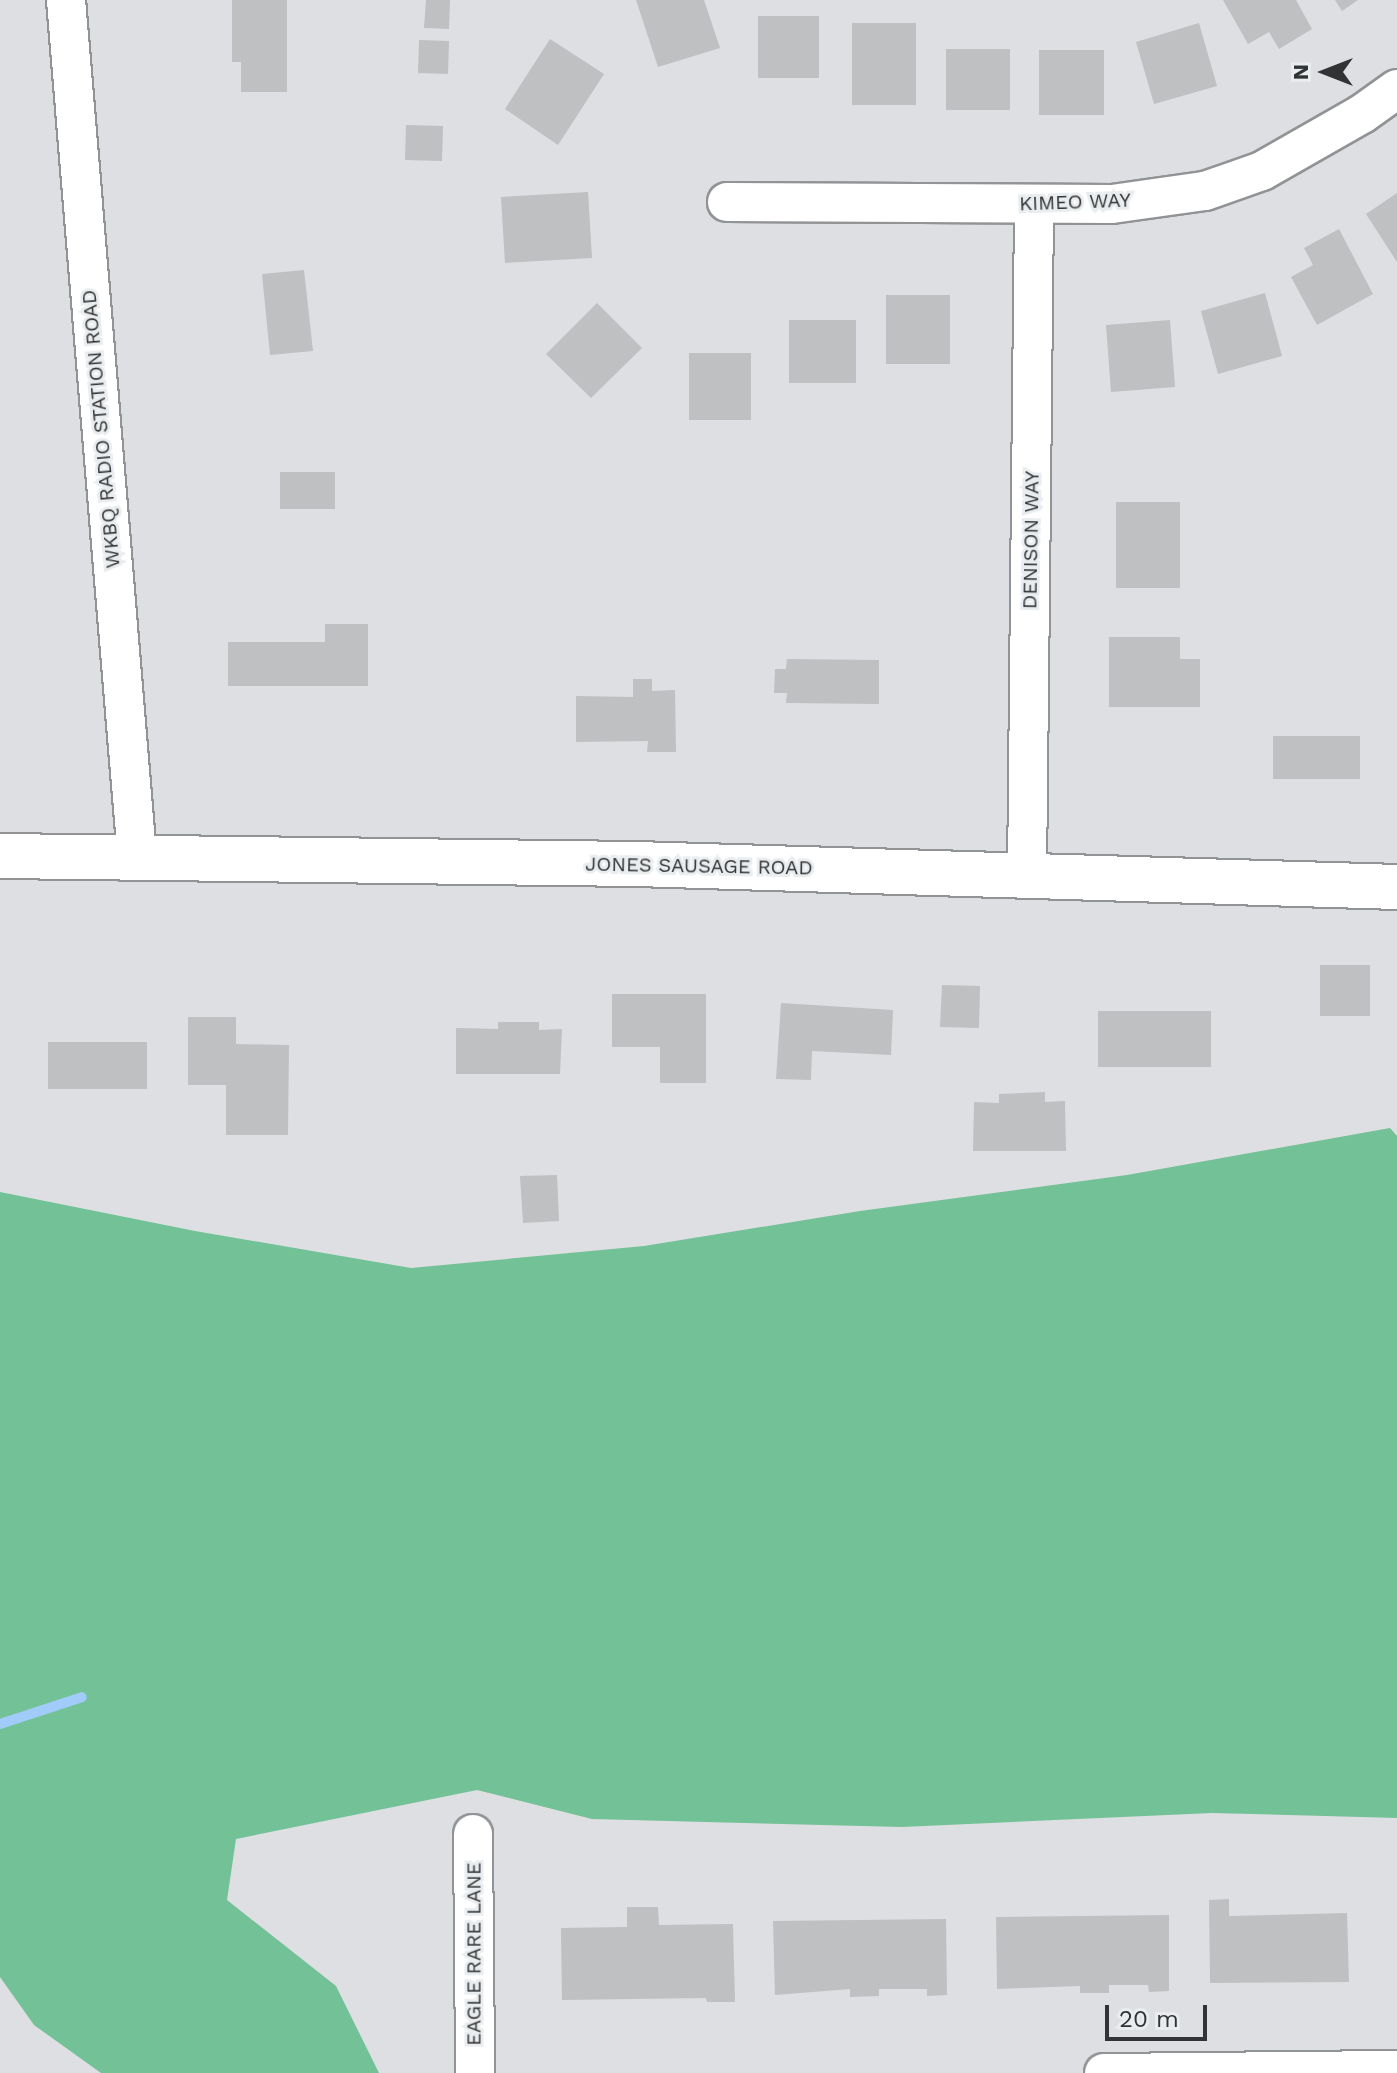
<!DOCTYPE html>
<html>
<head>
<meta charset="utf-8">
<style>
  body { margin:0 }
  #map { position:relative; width:1397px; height:2073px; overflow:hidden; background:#dddfe2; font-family:"Work Sans",sans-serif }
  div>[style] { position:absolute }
  .forest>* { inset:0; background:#73c197 }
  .stream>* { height:10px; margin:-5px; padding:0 5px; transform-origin:5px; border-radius:5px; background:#a1ccfa }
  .building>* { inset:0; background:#bec0c2 }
  .roads { filter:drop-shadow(2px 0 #919395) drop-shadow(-2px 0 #919395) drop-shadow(0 2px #919395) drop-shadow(0 -2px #919395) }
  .minor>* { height:38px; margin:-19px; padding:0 19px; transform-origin:19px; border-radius:19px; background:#fff }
  .major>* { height:44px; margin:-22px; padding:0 22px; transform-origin:22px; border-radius:22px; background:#fff }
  span { translate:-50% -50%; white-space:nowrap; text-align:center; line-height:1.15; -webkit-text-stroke:6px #eaedef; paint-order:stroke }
  .street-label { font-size:20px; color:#323334 }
  .north { position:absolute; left:1285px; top:32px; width:80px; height:80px; -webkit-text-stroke:6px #eaedef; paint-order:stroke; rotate:270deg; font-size:22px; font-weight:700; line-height:32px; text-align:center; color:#323334 }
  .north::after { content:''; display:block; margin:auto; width:28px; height:36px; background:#323334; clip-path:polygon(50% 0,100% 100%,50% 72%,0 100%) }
  .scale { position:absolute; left:1105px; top:2005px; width:102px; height:36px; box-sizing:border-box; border:4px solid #323334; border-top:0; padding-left:10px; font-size:24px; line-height:28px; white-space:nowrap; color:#323334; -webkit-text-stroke:6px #eaedef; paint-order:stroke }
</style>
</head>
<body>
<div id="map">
  <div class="forest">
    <div style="clip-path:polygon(1390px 1128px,1397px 1136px,1397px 1818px,1212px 1813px,902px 1827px,592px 1819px,477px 1790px,236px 1839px,227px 1900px,336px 1986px,379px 2073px,101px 2073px,34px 2025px,0 1977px,0 1192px,195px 1231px,411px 1268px,644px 1246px,860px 1211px,1127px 1175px)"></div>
  </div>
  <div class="stream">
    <div style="left:0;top:1724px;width:86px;rotate:-18.2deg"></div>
  </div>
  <div class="building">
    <div style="clip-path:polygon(232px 0,287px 0,287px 92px,241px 92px,241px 62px,232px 62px)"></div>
    <div style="clip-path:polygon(426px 0,450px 0,449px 29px,424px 28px)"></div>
    <div style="clip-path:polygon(636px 0,704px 0,720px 48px,658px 67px)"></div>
    <div style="clip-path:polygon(1223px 0,1296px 0,1312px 29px,1279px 49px,1269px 32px,1248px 44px)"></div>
    <div style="clip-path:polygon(1335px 0,1358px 0,1342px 11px)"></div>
    <div style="clip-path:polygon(758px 16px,819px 16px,819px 78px,758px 78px)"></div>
    <div style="clip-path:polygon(852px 23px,916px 23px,916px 105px,852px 105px)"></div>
    <div style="clip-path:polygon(1199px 23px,1217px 86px,1154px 104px,1136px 42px)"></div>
    <div style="clip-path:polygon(550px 39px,604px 74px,558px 145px,505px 109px)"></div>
    <div style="clip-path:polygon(419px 40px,449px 41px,448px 74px,418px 73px)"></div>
    <div style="clip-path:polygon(946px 49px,1010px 49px,1010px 110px,946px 110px)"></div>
    <div style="clip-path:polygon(1039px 50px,1104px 50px,1104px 115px,1039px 115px)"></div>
    <div style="clip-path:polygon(406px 125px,443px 126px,442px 161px,405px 160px)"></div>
    <div style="clip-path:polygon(588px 192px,592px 258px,505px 263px,501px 197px)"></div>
    <div style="clip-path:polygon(1397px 193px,1397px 262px,1366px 214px)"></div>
    <div style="clip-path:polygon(1339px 229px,1373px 294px,1317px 325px,1291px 277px,1313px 265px,1304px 248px)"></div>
    <div style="clip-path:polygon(304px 270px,313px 351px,270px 355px,262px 274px)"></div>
    <div style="clip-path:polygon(1265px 293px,1282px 356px,1218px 374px,1201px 311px)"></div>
    <div style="clip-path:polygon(886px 295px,950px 295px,950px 364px,886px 364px)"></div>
    <div style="clip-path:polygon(597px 303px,642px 348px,591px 398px,546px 354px)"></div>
    <div style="clip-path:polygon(789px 320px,856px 320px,856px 383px,789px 383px)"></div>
    <div style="clip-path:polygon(1170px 320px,1175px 387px,1111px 392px,1106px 325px)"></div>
    <div style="clip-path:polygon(689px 353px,751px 353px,751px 420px,689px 420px)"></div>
    <div style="clip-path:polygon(280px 472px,335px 472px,335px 509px,280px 509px)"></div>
    <div style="clip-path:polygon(1116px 502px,1180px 502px,1180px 588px,1116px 588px)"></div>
    <div style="clip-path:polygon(325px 624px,368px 624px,368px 686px,228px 686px,228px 642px,325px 642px)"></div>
    <div style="clip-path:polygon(1109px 637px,1180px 637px,1180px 659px,1200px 659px,1200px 707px,1109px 707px)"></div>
    <div style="clip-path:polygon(787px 659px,879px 660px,879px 704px,786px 703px,787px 693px,774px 693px,775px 669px,786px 669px)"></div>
    <div style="clip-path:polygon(633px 679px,652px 679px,652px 691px,675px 690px,676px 752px,647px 752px,648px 741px,576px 742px,576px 696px,633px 697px)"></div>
    <div style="clip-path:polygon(1273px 736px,1360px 736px,1360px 779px,1273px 779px)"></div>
    <div style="clip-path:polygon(1320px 965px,1370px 965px,1370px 1016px,1320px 1016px)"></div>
    <div style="clip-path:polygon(942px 985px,980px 986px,979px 1028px,940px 1027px)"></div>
    <div style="clip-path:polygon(612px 994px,706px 994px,706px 1083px,660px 1083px,660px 1047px,612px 1047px)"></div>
    <div style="clip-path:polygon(781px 1003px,893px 1010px,891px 1055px,812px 1051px,811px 1080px,776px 1079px)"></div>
    <div style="clip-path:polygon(1098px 1011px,1211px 1011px,1211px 1067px,1098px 1067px)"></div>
    <div style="clip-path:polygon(188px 1017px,236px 1017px,236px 1044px,289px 1045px,288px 1135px,226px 1135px,226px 1085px,188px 1085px)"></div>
    <div style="clip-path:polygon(498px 1022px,539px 1022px,539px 1030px,562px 1029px,560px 1074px,456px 1074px,456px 1028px,498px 1029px)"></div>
    <div style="clip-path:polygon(48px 1042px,147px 1042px,147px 1089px,48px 1089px)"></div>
    <div style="clip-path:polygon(1045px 1092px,1045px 1102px,1065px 1101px,1066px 1151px,973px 1151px,974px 1102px,999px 1103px,999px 1094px)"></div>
    <div style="clip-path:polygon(557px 1175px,559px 1221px,523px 1223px,520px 1176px)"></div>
    <div style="clip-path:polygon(1229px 1899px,1229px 1916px,1347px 1913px,1349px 1982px,1210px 1983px,1209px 1900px)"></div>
    <div style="clip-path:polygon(627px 1907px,658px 1907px,659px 1925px,733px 1924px,735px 2002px,707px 2002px,706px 1998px,562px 2000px,561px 1928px,627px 1927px)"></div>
    <div style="clip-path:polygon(1169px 1915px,1169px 1991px,1149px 1992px,1148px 1985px,1109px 1985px,1109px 1993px,1080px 1993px,1080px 1986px,997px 1989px,996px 1917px)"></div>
    <div style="clip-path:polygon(946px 1919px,947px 1995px,927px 1996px,927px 1989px,879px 1989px,879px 1996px,850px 1997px,850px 1989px,775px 1995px,773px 1921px)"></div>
  </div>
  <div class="roads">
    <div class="minor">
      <div style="left:66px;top:0;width:860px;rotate:85.26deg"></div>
      <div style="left:727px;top:202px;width:385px;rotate:0.3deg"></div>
      <div style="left:1112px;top:204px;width:94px;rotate:-8deg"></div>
      <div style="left:1205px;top:191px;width:60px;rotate:-19.3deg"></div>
      <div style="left:1262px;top:171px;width:115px;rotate:-29.7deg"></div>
      <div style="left:1362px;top:114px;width:43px;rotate:-35.5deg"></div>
      <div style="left:1027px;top:876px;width:671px;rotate:-89.4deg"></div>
      <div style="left:473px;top:1834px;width:239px;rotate:89.5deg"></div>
      <div style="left:1104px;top:2073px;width:293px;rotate:-0.6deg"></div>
    </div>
    <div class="major">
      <div style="left:0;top:856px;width:636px;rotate:0.72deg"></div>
      <div style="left:636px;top:864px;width:761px;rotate:1.73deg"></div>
    </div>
  </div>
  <div class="street-label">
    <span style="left:1075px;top:202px;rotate:-2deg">KIMEO WAY</span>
    <span style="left:101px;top:429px;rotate:-95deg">WKBQ RADIO STATION ROAD</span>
    <span style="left:1031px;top:540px;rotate:-89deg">DENISON WAY</span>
    <span style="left:699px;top:866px;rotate:1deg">JONES SAUSAGE ROAD</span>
    <span style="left:474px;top:1954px;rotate:-90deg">EAGLE RARE LANE</span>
  </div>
  <div class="north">N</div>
  <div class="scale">20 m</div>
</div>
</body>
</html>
